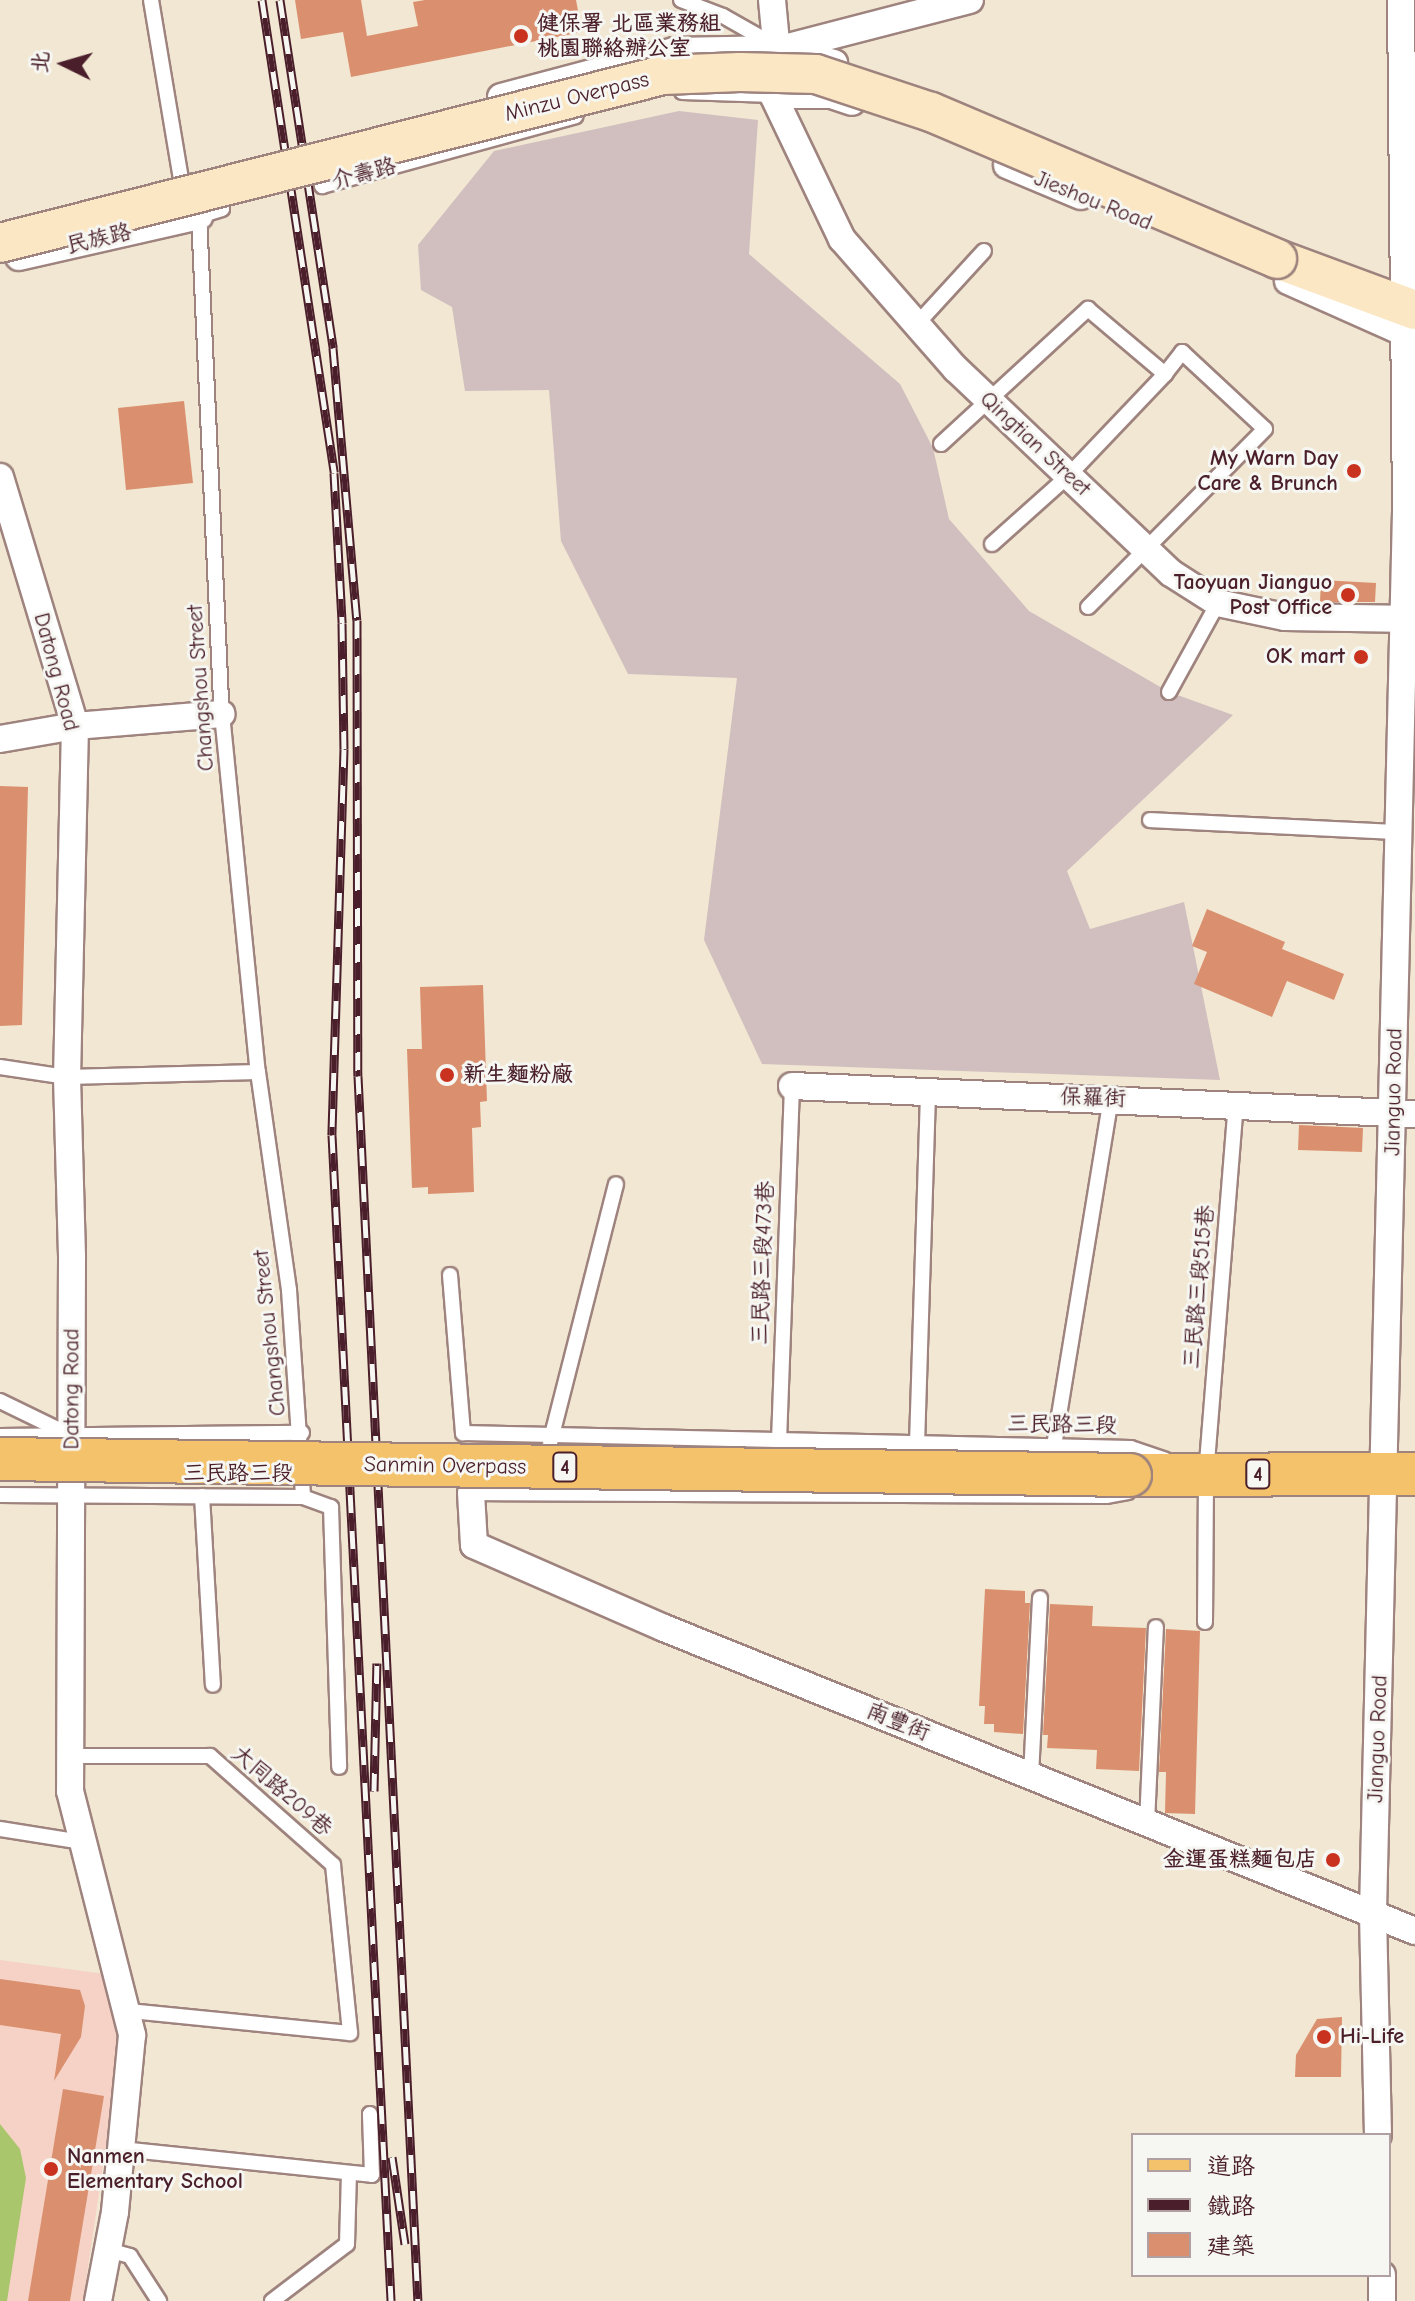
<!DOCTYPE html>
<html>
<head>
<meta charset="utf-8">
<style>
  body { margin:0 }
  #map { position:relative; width:1415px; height:2301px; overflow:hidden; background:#f1e7d2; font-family:"Comic Neue","LXGW WenKai TC",sans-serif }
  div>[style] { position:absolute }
  .built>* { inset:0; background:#f6d1c6 }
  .industrial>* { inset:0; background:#d1bfbf }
  .green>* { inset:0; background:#a9c66d }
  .building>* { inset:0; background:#da906e }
  .roads { filter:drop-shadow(2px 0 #9e837e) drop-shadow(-2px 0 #9e837e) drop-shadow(0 2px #9e837e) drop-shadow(0 -2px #9e837e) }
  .lane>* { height:14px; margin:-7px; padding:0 7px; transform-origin:7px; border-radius:7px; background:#fff }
  .street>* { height:26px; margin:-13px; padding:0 13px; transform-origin:13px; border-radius:13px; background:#fff }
  .secondary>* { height:38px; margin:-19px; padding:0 19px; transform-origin:19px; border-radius:19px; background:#fbe7c3 }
  .primary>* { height:42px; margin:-21px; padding:0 21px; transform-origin:21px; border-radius:21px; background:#f4c26a }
  .rail>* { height:9px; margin-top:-4.5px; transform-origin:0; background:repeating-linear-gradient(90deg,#f6f6f2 0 18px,#4a1f2b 0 36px); box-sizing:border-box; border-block:2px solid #4a1f2b }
  .bridges { filter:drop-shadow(2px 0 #9e837e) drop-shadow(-2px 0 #9e837e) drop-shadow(0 2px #9e837e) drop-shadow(0 -2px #9e837e) }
  .secondary-bridge>* { height:38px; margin:-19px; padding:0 19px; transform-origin:19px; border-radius:19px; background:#fbe7c3 }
  .primary-bridge>* { height:42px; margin:-21px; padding:0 21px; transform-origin:21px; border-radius:21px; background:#f4c26a }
  .dots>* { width:22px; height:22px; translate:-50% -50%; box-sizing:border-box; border:4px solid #f6f6f2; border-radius:50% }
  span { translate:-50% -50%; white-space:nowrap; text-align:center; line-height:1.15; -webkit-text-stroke:6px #f6f6f2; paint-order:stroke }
  .shield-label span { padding:2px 6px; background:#f6f6f2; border:2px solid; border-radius:6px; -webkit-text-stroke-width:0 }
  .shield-label { font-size:20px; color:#4a1f2b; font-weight:700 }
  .poi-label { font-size:22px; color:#4a1f2b; font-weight:700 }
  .left { translate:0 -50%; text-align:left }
  .right { translate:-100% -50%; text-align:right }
  .street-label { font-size:22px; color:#4a1f2b }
  .legend { position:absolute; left:1131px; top:2133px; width:260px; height:144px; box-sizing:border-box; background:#f6f6f2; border:2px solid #b1a0a2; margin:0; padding:10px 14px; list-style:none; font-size:24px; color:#4a1f2b }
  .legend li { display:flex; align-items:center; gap:16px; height:40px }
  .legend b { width:40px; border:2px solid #b1a0a2 }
  .north { position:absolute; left:24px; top:24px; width:80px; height:80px; -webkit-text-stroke:6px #f6f6f2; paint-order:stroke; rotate:275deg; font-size:22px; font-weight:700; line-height:32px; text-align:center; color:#4a1f2b }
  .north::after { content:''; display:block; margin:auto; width:28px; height:36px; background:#4a1f2b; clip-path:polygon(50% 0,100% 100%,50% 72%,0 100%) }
</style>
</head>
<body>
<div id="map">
  <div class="built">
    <div style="clip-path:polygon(0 1960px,105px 1974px,122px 2037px,83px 2301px,0 2301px)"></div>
  </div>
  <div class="industrial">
    <div style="clip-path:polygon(679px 111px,758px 120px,749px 254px,900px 384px,933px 448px,949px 519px,1029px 611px,1169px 692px,1233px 715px,1067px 871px,1090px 929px,1184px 902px,1220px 1080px,762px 1064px,704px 940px,737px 678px,628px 674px,561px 541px,549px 390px,465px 391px,452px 307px,421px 290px,418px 245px,494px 151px)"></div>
  </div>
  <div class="green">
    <div style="clip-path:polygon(0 2124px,20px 2149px,26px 2178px,7px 2301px,0 2301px)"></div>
  </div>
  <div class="building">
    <div style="clip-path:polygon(295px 0,361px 0,367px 36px,418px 26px,413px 2px,425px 0,576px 0,582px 32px,351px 77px,343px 32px,301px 39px)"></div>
    <div style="clip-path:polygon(184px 401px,193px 483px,126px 490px,118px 408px)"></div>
    <div style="clip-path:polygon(1321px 580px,1376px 583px,1375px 602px,1320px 602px)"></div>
    <div style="clip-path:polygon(0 786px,28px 787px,22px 1025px,0 1026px)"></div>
    <div style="clip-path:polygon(1207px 909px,1285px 942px,1282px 949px,1344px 974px,1334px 1000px,1287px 981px,1272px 1017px,1194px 984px,1207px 952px,1192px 946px)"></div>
    <div style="clip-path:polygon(483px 985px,487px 1101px,480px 1102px,481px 1127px,472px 1128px,474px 1192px,428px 1194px,428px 1187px,412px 1188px,407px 1049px,422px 1049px,420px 987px)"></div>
    <div style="clip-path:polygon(1299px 1125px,1363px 1128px,1362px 1152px,1298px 1150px)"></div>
    <div style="clip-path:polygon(985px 1589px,1025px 1591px,1025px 1603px,1030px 1603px,1023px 1734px,994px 1732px,994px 1724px,984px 1724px,985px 1706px,979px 1706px)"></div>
    <div style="clip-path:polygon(1050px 1604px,1093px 1606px,1092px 1626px,1146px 1628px,1139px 1771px,1096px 1769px,1097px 1750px,1047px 1748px,1048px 1735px,1043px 1735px)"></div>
    <div style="clip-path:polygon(1166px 1629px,1200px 1631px,1195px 1814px,1165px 1813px,1166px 1772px,1159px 1772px)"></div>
    <div style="clip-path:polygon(0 1979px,80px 1990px,85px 2006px,81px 2037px,54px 2081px,61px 2034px,0 2025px)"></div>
    <div style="clip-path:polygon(1342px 2017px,1341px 2077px,1295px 2077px,1296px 2055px,1317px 2019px)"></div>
    <div style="clip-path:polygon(63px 2089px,104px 2096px,70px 2301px,28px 2301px)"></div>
  </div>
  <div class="roads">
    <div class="lane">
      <div style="left:151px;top:0;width:188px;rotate:80.5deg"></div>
      <div style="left:182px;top:185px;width:13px;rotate:-18deg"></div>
      <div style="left:681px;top:0;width:45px;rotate:20.9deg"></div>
      <div style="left:723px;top:16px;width:59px;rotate:29.6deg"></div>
      <div style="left:682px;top:92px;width:91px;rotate:1.9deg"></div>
      <div style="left:316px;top:163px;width:24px;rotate:75deg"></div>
      <div style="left:322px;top:186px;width:263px;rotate:-15.4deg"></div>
      <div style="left:218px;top:190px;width:19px;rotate:78deg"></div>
      <div style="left:222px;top:209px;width:24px;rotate:163deg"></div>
      <div style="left:199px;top:216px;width:499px;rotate:87.4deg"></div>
      <div style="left:222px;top:714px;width:360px;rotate:84.3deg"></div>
      <div style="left:258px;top:1072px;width:220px;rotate:81.9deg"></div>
      <div style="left:289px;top:1290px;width:207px;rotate:86.1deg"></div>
      <div style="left:917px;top:324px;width:99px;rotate:-47.5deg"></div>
      <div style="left:941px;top:444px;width:200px;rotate:-42.6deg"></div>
      <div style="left:1088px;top:309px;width:101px;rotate:40.2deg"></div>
      <div style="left:1165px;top:374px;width:28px;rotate:-52deg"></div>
      <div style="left:1182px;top:352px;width:113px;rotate:42.9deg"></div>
      <div style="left:1265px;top:429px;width:251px;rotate:134.8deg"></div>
      <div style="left:992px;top:544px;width:102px;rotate:-41.8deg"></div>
      <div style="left:1068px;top:476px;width:141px;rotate:-46.4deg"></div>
      <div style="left:1169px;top:692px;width:102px;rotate:-61.2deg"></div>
      <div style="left:1150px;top:820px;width:249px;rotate:2.8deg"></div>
      <div style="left:0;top:1067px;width:68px;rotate:8.5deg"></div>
      <div style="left:67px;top:1077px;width:191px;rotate:-1.5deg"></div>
      <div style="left:450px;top:1275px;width:159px;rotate:85.3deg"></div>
      <div style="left:463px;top:1433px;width:668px;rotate:1.29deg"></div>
      <div style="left:1131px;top:1448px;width:36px;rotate:19deg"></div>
      <div style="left:0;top:1401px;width:76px;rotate:25.9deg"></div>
      <div style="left:0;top:1436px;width:302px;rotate:-0.6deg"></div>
      <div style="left:779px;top:1441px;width:355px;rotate:-87.9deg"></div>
      <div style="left:550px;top:1443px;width:267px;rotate:-75.7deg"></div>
      <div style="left:917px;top:1444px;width:352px;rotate:-88.2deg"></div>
      <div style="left:1054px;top:1446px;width:352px;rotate:-80.7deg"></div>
      <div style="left:471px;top:1493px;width:635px;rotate:0.27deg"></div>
      <div style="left:1106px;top:1496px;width:22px;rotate:-10deg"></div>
      <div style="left:0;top:1495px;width:303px;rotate:0.4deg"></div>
      <div style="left:303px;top:1497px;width:30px;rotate:20deg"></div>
      <div style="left:331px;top:1507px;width:260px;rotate:88.2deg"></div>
      <div style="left:202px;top:1496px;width:189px;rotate:86.7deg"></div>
      <div style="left:1205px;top:1622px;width:147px;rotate:-89.6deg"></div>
      <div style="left:1206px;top:1475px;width:373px;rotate:-85.4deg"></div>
      <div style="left:71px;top:1756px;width:139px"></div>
      <div style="left:210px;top:1756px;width:164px;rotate:41.5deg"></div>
      <div style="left:333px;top:1865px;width:169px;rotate:84.2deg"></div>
      <div style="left:350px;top:2033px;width:223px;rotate:-174.3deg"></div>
      <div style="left:1031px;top:1776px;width:178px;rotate:-87.1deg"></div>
      <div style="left:1147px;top:1823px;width:196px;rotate:-87.4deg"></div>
      <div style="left:0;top:1829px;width:83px;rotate:9deg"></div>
      <div style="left:121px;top:2149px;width:252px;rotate:5.9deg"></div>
      <div style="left:372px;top:2175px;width:61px;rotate:-91.9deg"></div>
      <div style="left:108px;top:2250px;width:23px;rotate:15deg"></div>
      <div style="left:130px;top:2256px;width:54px;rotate:57.2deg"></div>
      <div style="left:272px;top:2301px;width:94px;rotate:-37.2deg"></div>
      <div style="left:347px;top:2244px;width:71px;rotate:-88.4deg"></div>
    </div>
    <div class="street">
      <div style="left:772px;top:0;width:64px;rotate:84.6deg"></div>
      <div style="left:784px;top:48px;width:192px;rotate:-14.5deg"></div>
      <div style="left:773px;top:95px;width:160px;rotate:64.4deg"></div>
      <div style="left:842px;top:239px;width:173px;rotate:48.8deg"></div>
      <div style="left:956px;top:369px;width:296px;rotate:43.5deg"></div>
      <div style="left:1171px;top:573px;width:56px;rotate:32.6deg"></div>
      <div style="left:1218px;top:603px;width:68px;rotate:11.8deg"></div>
      <div style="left:1285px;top:617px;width:130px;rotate:0.9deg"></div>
      <div style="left:773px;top:95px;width:58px"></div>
      <div style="left:831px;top:95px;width:22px;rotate:18deg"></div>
      <div style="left:501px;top:97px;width:179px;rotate:-14.9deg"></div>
      <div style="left:674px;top:51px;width:106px;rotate:-1.1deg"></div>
      <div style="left:780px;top:49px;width:56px;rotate:14.5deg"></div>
      <div style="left:1007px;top:165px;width:80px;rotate:22.7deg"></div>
      <div style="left:19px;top:257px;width:185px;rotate:-12.8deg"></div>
      <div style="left:1288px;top:281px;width:130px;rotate:24deg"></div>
      <div style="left:0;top:477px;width:260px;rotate:73.2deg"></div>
      <div style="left:75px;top:726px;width:351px;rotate:91.3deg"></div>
      <div style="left:67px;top:1077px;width:181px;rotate:88.4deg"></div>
      <div style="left:72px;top:1258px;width:533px;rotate:90.21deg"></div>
      <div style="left:70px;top:1791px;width:252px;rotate:75.7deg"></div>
      <div style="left:132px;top:2035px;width:178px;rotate:95.5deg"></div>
      <div style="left:115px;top:2212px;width:91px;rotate:100.8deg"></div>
      <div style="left:0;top:739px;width:76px;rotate:-9.8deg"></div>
      <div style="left:75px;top:726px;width:147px;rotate:-4.7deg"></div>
      <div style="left:792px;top:1086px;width:624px;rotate:2.57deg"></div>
      <div style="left:471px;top:1493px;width:52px;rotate:86.7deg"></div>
      <div style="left:474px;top:1545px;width:207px;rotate:23.6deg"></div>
      <div style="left:664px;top:1628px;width:810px;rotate:21.97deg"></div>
      <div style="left:1378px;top:2135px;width:223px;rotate:-91.3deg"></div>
      <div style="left:1373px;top:1912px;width:1401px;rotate:-88.65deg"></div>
      <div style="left:1406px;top:511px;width:511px;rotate:-90.56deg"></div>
      <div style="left:1382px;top:2275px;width:26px;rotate:90deg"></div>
    </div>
    <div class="secondary">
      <div style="left:1277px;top:259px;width:147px;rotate:20.3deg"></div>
    </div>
    <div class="primary">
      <div style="left:1130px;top:1475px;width:285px;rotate:-0.2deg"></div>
    </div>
  </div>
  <div class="rail">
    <div style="left:262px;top:0;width:478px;rotate:81.3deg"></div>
    <div style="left:334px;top:473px;width:150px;rotate:86.9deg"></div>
    <div style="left:342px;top:623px;width:126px;rotate:89.1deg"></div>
    <div style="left:344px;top:749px;width:386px;rotate:91.8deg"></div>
    <div style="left:332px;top:1135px;width:1167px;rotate:87.1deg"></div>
    <div style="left:280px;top:0;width:352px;rotate:81.3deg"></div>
    <div style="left:333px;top:348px;width:273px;rotate:85deg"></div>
    <div style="left:357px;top:620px;width:456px;rotate:89.9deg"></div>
    <div style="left:358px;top:1076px;width:1226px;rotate:87.2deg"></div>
    <div style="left:374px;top:1791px;width:128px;rotate:-88.7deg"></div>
    <div style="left:392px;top:2157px;width:88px;rotate:81.5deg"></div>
  </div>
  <div class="bridges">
    <div class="secondary-bridge">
      <div style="left:0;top:243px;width:684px;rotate:-14.22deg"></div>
      <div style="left:663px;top:75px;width:77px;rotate:-2.2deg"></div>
      <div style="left:740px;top:72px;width:76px;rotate:1.5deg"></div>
      <div style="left:816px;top:74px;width:121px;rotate:18.3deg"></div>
      <div style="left:931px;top:112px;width:376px;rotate:23deg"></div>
    </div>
    <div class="primary-bridge">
      <div style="left:0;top:1459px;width:1130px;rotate:0.81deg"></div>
    </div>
  </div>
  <div class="dots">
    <div style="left:521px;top:36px;background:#c8321e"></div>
    <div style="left:1354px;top:471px;background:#c8321e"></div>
    <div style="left:1348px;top:595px;background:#c8321e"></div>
    <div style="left:1361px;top:657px;background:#c8321e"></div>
    <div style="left:447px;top:1075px;background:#c8321e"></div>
    <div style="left:1333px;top:1860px;background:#c8321e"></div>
    <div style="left:1324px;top:2037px;background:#c8321e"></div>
    <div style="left:51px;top:2169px;background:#c8321e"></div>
  </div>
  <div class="shield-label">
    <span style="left:565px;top:1467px">4</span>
    <span style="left:1258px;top:1474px">4</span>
  </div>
  <div class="poi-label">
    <span class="left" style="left:537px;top:36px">健保署 北區業務組<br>桃園聯絡辦公室</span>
    <span class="right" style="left:1338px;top:471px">My Warn Day<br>Care &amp; Brunch</span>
    <span class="right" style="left:1332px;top:595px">Taoyuan Jianguo<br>Post Office</span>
    <span class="right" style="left:1345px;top:657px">OK mart</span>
    <span class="left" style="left:463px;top:1075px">新生麵粉廠</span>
    <span class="right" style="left:1317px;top:1860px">金運蛋糕麵包店</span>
    <span class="left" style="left:1340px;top:2037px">Hi-Life</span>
    <span class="left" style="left:67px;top:2169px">Nanmen<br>Elementary School</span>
  </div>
  <div class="street-label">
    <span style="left:577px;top:97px;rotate:-14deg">Minzu Overpass</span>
    <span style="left:364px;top:174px;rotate:-15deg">介壽路</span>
    <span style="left:1093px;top:201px;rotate:22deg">Jieshou Road</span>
    <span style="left:99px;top:239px;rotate:-13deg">民族路</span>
    <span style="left:1035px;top:444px;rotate:43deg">Qingtian Street</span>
    <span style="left:56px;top:672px;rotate:75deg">Datong Road</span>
    <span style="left:201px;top:688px;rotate:-94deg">Changshou Street</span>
    <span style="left:1394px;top:1092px;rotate:-89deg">Jianguo Road</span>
    <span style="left:1093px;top:1098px;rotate:2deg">保羅街</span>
    <span style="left:763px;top:1263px;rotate:-88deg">三民路三段473巷</span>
    <span style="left:1199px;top:1287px;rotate:-85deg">三民路三段515巷</span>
    <span style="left:270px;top:1333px;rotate:-96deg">Changshou Street</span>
    <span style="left:72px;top:1389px;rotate:-90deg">Datong Road</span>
    <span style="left:1062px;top:1425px;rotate:1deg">三民路三段</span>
    <span style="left:445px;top:1466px;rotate:1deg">Sanmin Overpass</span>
    <span style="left:238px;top:1474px">三民路三段</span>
    <span style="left:898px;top:1722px;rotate:22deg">南豐街</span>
    <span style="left:1378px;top:1739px;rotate:-88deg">Jianguo Road</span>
    <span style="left:282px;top:1791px;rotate:41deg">大同路209巷</span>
  </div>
  <ul class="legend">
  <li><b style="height:10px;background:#f4c26a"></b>道路</li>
  <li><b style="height:10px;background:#4a1f2b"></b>鐵路</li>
  <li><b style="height:22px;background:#da906e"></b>建築</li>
  </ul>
  <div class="north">北</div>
</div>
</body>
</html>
